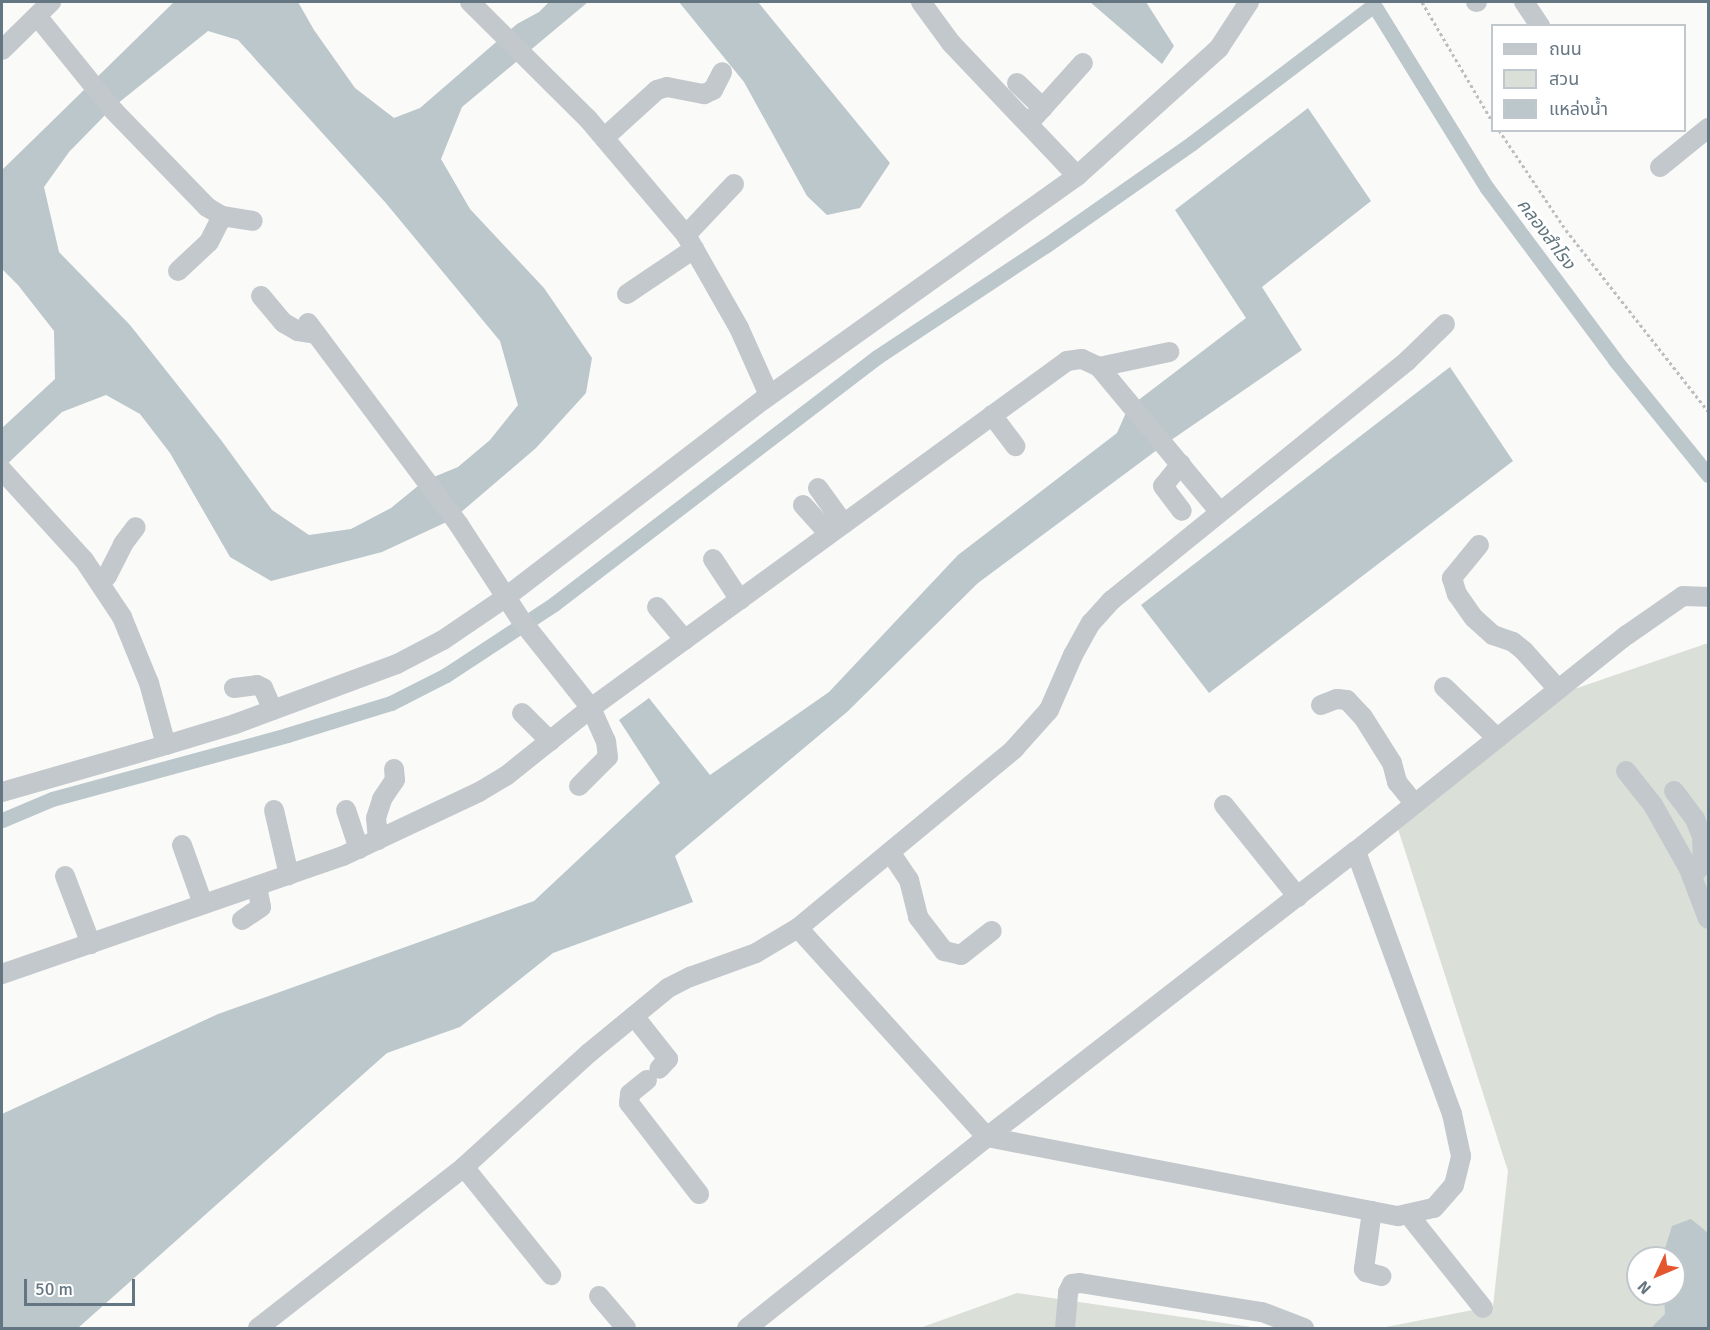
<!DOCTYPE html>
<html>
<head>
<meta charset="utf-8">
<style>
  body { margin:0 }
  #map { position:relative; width:1710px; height:1330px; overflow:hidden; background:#fafaf8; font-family:Signika,"Noto Sans Thai",sans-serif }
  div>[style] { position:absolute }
  .green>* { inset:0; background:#dadfd7 }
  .water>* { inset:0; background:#bbc7cb }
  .canal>* { height:15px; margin:-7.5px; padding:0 7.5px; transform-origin:7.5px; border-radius:7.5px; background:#bbc7cb }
  .path>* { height:3px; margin-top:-1.5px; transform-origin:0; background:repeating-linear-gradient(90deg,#bbbfc2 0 3px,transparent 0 6px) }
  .minor>* { height:20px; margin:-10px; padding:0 10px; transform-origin:10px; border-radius:10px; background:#c3c8cc }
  span { translate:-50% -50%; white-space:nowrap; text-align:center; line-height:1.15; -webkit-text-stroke:6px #fff; paint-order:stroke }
  .water-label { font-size:18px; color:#60757c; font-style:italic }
  .frame { position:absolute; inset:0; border:3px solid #657683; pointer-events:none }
  .legend { position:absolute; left:1491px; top:24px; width:195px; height:108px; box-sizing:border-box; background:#fff; border:2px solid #c1c8cd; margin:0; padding:8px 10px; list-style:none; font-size:18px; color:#657683 }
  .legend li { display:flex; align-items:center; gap:12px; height:30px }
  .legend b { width:30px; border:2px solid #c1c8cd }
  .north { position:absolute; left:1626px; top:1246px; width:60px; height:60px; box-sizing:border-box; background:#fff; border:2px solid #c1c8cd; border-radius:50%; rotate:226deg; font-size:16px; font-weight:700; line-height:24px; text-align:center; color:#657683 }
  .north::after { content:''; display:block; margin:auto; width:21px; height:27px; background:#e4572e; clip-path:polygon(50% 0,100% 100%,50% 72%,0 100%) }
  .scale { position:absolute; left:24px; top:1279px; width:111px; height:27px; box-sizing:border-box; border:3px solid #657683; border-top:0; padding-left:8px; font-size:18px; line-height:21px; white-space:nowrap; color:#657683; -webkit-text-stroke:4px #fff; paint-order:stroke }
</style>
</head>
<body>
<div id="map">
  <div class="green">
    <div style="clip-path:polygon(evenodd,1708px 643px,1708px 1328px,1381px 1328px,1493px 1306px,1508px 1171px,1398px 829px,1560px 694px,1708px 643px,1638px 1258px,1674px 1258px,1674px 1294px,1638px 1294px,1638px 1258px)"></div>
    <div style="clip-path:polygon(1017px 1293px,1258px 1328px,920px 1328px)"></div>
  </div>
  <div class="water">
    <div style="clip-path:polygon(evenodd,174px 2px,298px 2px,314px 30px,355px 88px,394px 118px,420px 108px,517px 24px,539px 12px,549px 2px,588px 2px,462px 107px,441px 159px,470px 209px,544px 288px,592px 358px,586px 393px,536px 448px,453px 519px,382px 552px,271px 581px,230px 557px,170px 453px,140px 414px,106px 395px,62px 412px,2px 469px,2px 428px,55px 379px,54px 331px,18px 285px,2px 269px,2px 170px,174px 2px,208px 31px,238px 40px,385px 202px,500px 341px,518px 405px,490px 440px,458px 467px,424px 481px,391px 508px,351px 529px,309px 535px,272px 510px,221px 440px,130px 325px,59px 252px,44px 187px,69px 152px,112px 108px,208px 31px)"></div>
    <div style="clip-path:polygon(679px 2px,758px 2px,890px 163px,860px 208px,827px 215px,807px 196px,744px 82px)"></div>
    <div style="clip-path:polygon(1090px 2px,1146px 2px,1174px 46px,1162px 64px)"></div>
    <div style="clip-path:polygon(1308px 108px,1371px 201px,1262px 287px,1302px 350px,1161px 447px,978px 583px,847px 712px,675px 856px,693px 902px,553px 953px,460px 1027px,387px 1053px,78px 1328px,2px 1328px,2px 1114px,218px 1014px,534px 901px,660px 783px,619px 720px,649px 698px,710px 775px,829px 692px,958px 555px,1117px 433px,1128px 408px,1246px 318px,1175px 210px)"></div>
    <div style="clip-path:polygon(1450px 367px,1513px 461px,1209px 693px,1141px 605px)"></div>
    <div style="clip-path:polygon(1691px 1219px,1708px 1233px,1708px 1328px,1651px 1328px,1665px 1314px,1664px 1294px,1674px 1294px,1674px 1258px,1662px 1258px,1672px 1226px)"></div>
  </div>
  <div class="canal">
    <div style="left:1372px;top:2px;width:219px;rotate:58.3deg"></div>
    <div style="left:1487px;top:188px;width:214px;rotate:53.3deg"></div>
    <div style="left:1615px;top:360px;width:148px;rotate:51deg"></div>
    <div style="left:2px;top:820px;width:54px;rotate:-22.8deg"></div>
    <div style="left:52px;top:799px;width:244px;rotate:-15.2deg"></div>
    <div style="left:287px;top:735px;width:109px;rotate:-17.1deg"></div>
    <div style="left:391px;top:703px;width:62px;rotate:-27deg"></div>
    <div style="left:446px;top:675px;width:129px;rotate:-33.3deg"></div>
    <div style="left:554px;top:604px;width:407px;rotate:-37.4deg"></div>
    <div style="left:877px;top:357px;width:201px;rotate:-33.5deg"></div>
    <div style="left:1045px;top:246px;width:179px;rotate:-35deg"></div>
    <div style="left:1192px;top:143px;width:228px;rotate:-37.2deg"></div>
  </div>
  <div class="path">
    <div style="left:1422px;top:2px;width:138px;rotate:59.5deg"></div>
    <div style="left:1499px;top:130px;width:120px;rotate:56.2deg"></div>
    <div style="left:1566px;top:230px;width:230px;rotate:51.9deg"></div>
  </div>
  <div class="minor">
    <div style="left:470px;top:2px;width:166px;rotate:44.8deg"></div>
    <div style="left:588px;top:119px;width:152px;rotate:49.8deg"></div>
    <div style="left:686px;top:235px;width:107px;rotate:60.3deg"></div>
    <div style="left:739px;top:328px;width:73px;rotate:65.9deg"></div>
    <div style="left:921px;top:2px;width:51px;rotate:53.8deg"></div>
    <div style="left:951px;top:43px;width:183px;rotate:46.5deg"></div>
    <div style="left:1476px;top:2px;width:1px"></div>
    <div style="left:1524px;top:2px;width:29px;rotate:56deg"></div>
    <div style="left:37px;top:16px;width:122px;rotate:51deg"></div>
    <div style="left:114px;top:111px;width:134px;rotate:45.9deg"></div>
    <div style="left:207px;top:207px;width:17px;rotate:31deg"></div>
    <div style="left:222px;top:216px;width:31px;rotate:9deg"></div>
    <div style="left:2px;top:50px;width:69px;rotate:-44.4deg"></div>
    <div style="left:1017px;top:83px;width:36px;rotate:44deg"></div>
    <div style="left:1028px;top:124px;width:82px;rotate:-48deg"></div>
    <div style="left:604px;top:138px;width:72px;rotate:-42.2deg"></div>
    <div style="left:657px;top:90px;width:10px;rotate:-17deg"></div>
    <div style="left:667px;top:87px;width:38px;rotate:11deg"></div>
    <div style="left:704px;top:94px;width:10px;rotate:-24deg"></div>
    <div style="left:713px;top:90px;width:20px;rotate:-63deg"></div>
    <div style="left:1660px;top:167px;width:62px;rotate:-39.1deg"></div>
    <div style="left:686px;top:235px;width:70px;rotate:-46.7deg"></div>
    <div style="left:178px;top:271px;width:42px;rotate:-43.1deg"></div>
    <div style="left:209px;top:242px;width:29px;rotate:-63deg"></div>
    <div style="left:627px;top:294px;width:81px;rotate:-33.9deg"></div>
    <div style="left:261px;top:296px;width:35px;rotate:50deg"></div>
    <div style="left:284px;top:323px;width:16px;rotate:30deg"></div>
    <div style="left:298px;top:331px;width:18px;rotate:9deg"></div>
    <div style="left:308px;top:323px;width:252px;rotate:53.2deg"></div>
    <div style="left:459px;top:525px;width:113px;rotate:56.9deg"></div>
    <div style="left:521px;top:620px;width:112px;rotate:51.5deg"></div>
    <div style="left:591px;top:708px;width:36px;rotate:66deg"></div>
    <div style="left:606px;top:741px;width:16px;rotate:83deg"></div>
    <div style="left:608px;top:757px;width:41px;rotate:135deg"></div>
    <div style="left:1099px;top:367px;width:72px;rotate:-12.1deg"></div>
    <div style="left:992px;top:415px;width:39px;rotate:53deg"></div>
    <div style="left:1181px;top:464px;width:28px;rotate:129deg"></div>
    <div style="left:1163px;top:486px;width:31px;rotate:53deg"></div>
    <div style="left:2px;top:470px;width:122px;rotate:47.7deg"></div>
    <div style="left:84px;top:560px;width:69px;rotate:56.3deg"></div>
    <div style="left:122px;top:617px;width:71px;rotate:67.8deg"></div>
    <div style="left:149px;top:683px;width:64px;rotate:74.7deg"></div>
    <div style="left:166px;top:745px;width:171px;rotate:164deg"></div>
    <div style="left:818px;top:488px;width:44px;rotate:54.2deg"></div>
    <div style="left:803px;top:505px;width:39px;rotate:48deg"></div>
    <div style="left:1479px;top:545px;width:43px;rotate:129.3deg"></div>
    <div style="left:1452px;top:578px;width:17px;rotate:73deg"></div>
    <div style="left:1457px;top:594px;width:29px;rotate:55deg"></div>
    <div style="left:1474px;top:618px;width:25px;rotate:42deg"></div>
    <div style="left:1493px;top:635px;width:21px;rotate:19deg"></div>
    <div style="left:1513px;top:642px;width:14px;rotate:39deg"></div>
    <div style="left:1524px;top:651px;width:51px;rotate:48.2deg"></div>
    <div style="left:713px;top:559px;width:49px;rotate:56.6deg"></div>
    <div style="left:99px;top:582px;width:10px;rotate:-37deg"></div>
    <div style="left:107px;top:576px;width:36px;rotate:-63deg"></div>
    <div style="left:123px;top:544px;width:21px;rotate:-53deg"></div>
    <div style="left:657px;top:607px;width:43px;rotate:49.7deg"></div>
    <div style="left:1444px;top:687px;width:74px;rotate:43.9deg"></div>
    <div style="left:234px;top:688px;width:23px;rotate:-7deg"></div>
    <div style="left:257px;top:685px;width:7px;rotate:27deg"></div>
    <div style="left:263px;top:688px;width:24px;rotate:66deg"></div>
    <div style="left:1321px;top:705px;width:17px;rotate:-21deg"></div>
    <div style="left:1337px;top:699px;width:10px;rotate:6deg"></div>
    <div style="left:1347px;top:700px;width:23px;rotate:47deg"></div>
    <div style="left:1363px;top:717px;width:54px;rotate:57.8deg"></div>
    <div style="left:1392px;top:763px;width:20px;rotate:75deg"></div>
    <div style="left:1397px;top:782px;width:28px;rotate:51deg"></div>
    <div style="left:522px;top:713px;width:40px;rotate:45deg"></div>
    <div style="left:166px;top:745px;width:72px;rotate:-16.9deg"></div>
    <div style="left:235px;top:724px;width:173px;rotate:-20.3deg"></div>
    <div style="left:397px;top:664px;width:52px;rotate:-27.6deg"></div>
    <div style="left:443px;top:640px;width:76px;rotate:-34.3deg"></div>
    <div style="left:506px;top:597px;width:324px;rotate:-37.5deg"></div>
    <div style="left:763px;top:400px;width:386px;rotate:-35.5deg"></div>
    <div style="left:1077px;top:176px;width:191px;rotate:-42deg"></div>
    <div style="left:1219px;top:48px;width:55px;rotate:-56.9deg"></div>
    <div style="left:1626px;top:771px;width:43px;rotate:51.5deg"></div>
    <div style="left:1653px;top:805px;width:73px;rotate:60.6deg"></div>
    <div style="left:1689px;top:869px;width:53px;rotate:69.2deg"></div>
    <div style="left:1674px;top:791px;width:35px;rotate:53deg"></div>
    <div style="left:1695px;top:819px;width:18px;rotate:68deg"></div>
    <div style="left:1702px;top:836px;width:27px;rotate:88deg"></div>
    <div style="left:1703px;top:863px;width:18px;rotate:128deg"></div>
    <div style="left:1224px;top:805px;width:118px;rotate:51.2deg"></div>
    <div style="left:274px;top:810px;width:67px;rotate:77deg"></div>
    <div style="left:346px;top:810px;width:41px;rotate:71.6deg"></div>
    <div style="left:378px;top:840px;width:22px;rotate:-95deg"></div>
    <div style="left:376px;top:818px;width:20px;rotate:-72deg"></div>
    <div style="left:382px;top:799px;width:23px;rotate:-56deg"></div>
    <div style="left:395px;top:780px;width:11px;rotate:-95deg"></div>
    <div style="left:182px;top:845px;width:63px;rotate:70.4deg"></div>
    <div style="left:890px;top:852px;width:34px;rotate:56deg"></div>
    <div style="left:909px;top:880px;width:38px;rotate:76deg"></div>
    <div style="left:918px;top:917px;width:43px;rotate:52.6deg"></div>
    <div style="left:944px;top:951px;width:17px;rotate:13deg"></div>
    <div style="left:961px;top:955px;width:39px;rotate:-38deg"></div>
    <div style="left:65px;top:876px;width:73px;rotate:69.1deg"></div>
    <div style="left:242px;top:920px;width:23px;rotate:-34deg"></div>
    <div style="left:261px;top:907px;width:21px;rotate:-101deg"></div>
    <div style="left:798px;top:928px;width:282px;rotate:47.9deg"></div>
    <div style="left:987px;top:1137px;width:419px;rotate:10.9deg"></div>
    <div style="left:1398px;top:1216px;width:37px;rotate:-13deg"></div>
    <div style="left:1434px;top:1208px;width:30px;rotate:-49deg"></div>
    <div style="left:1454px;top:1185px;width:30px;rotate:-76deg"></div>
    <div style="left:1461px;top:1156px;width:43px;rotate:-102.1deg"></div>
    <div style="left:1452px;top:1114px;width:280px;rotate:-110.1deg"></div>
    <div style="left:2px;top:974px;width:361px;rotate:-19.1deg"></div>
    <div style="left:343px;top:856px;width:150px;rotate:-25.2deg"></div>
    <div style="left:479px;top:792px;width:31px;rotate:-31deg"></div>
    <div style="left:506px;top:776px;width:109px;rotate:-38.7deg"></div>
    <div style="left:591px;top:708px;width:589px;rotate:-36.09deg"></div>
    <div style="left:1067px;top:361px;width:15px;rotate:-8deg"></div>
    <div style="left:1082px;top:359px;width:19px;rotate:25deg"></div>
    <div style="left:1099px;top:367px;width:187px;rotate:50.2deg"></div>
    <div style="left:634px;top:1016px;width:55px;rotate:51.7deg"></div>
    <div style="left:668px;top:1059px;width:13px;rotate:132deg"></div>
    <div style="left:647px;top:1080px;width:22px;rotate:141deg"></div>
    <div style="left:630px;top:1094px;width:9px;rotate:96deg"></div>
    <div style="left:629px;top:1103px;width:115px;rotate:52.4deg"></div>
    <div style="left:464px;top:1167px;width:139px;rotate:51.1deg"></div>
    <div style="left:1372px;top:1211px;width:59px;rotate:97.9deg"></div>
    <div style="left:1364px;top:1269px;width:4px;rotate:56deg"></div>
    <div style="left:1366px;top:1272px;width:16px;rotate:15deg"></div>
    <div style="left:1408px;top:1214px;width:120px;rotate:51.4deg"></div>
    <div style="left:599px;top:1296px;width:42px;rotate:49.8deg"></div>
    <div style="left:258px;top:1328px;width:261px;rotate:-38deg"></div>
    <div style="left:464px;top:1167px;width:169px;rotate:-42.4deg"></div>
    <div style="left:589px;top:1053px;width:102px;rotate:-39.4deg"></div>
    <div style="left:668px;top:988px;width:25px;rotate:-27deg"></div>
    <div style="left:690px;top:977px;width:70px;rotate:-20deg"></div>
    <div style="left:756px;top:953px;width:49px;rotate:-30.8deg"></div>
    <div style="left:798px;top:928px;width:281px;rotate:-39.6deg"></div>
    <div style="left:1014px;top:749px;width:52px;rotate:-48.1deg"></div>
    <div style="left:1049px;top:710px;width:60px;rotate:-66.4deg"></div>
    <div style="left:1073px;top:655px;width:37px;rotate:-61deg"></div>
    <div style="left:1091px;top:623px;width:31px;rotate:-48deg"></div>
    <div style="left:1112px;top:600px;width:380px;rotate:-39deg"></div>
    <div style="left:1407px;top:361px;width:53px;rotate:-44.2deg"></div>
    <div style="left:747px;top:1328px;width:307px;rotate:-38.5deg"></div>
    <div style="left:987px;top:1137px;width:467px;rotate:-37.8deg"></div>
    <div style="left:1356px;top:851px;width:347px;rotate:-38.6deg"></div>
    <div style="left:1627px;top:635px;width:68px;rotate:-34.9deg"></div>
    <div style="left:1683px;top:596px;width:25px;rotate:2deg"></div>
    <div style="left:1065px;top:1328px;width:36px;rotate:-85deg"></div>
    <div style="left:1068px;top:1292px;width:9px;rotate:-63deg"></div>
    <div style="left:1072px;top:1284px;width:8px;rotate:-7deg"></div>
    <div style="left:1080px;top:1283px;width:184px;rotate:9.1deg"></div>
    <div style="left:1262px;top:1312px;width:45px;rotate:20.9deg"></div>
  </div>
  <div class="water-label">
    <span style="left:1546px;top:234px;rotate:53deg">คลองสำโรง</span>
  </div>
  <div class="frame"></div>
  <ul class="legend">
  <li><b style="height:8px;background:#c3c8cc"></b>ถนน</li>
  <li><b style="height:16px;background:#dadfd7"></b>สวน</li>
  <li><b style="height:16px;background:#bbc7cb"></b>แหล่งน้ำ</li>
  </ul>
  <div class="north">N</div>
  <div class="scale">50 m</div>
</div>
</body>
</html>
